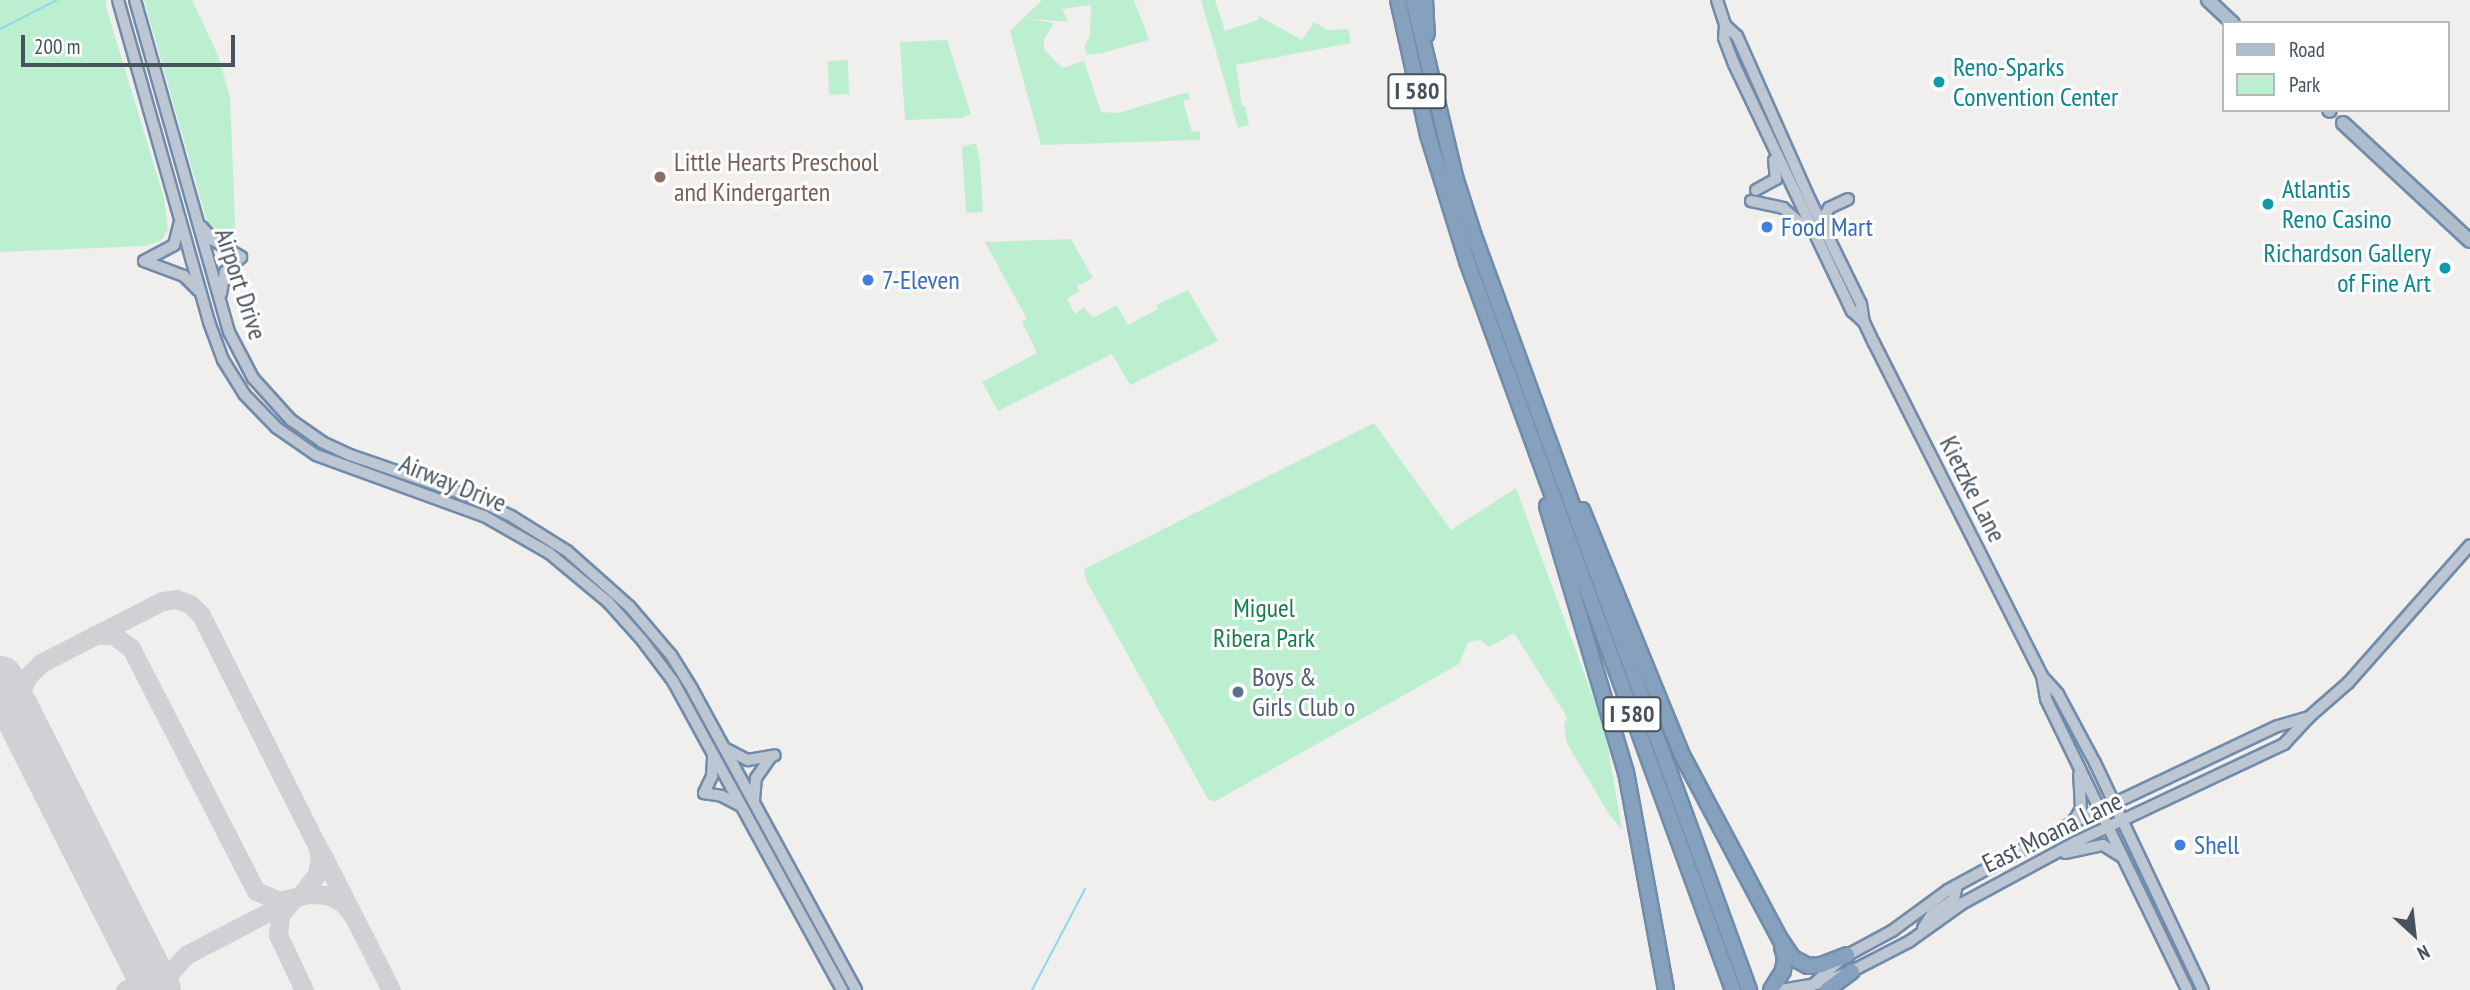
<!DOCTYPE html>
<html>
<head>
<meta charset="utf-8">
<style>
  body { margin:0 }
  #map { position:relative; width:2470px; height:990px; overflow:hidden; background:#f1eeee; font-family:"PT Sans Narrow",sans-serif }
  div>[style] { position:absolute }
  .green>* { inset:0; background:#bcefcf }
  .stream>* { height:2px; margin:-1px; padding:0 1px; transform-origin:1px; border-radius:1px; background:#89d9ed }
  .taxiway>* { height:19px; margin:-9.5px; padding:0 9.5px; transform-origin:9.5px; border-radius:9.5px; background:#d0d1d4 }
  .runway>* { height:47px; margin:-23.5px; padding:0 23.5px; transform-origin:23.5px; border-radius:23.5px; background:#d0d1d4 }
  .roads { filter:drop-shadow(2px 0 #718caa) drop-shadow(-2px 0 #718caa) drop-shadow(0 2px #718caa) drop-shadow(0 -2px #718caa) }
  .secondary>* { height:10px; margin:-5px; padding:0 5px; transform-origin:5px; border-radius:5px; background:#bcc7d3 }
  .primary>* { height:12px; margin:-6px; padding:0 6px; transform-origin:6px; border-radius:6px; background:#aebece }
  .highway>* { height:14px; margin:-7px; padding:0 7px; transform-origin:7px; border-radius:7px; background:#85a1be }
  .dots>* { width:19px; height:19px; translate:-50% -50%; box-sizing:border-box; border:4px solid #fff; border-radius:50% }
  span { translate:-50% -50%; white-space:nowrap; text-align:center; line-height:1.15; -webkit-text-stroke:6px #fff; paint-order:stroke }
  .shield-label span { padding:2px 5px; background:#fff; border:2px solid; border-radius:5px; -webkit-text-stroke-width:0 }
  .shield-label { font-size:24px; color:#46525c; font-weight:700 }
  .culture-label { font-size:26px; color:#0d838f }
  .left { translate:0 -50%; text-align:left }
  .right { translate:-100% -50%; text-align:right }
  .education-label { font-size:26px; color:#785e54 }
  .shop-label { font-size:26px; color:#366cbe }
  .street-label { font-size:26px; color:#46525c }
  .park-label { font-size:26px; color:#167f49 }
  .service-label { font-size:26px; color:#4e5e75 }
  .legend { position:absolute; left:2222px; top:21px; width:228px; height:91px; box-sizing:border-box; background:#fff; border:2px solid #b5babe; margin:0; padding:9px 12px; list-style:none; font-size:21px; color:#46525c }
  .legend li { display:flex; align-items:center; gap:14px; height:35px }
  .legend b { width:35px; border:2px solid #b5babe }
  .north { position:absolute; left:2379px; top:899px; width:70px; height:70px; -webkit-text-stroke:5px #fff; paint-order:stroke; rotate:153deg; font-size:19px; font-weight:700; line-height:28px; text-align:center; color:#46525c }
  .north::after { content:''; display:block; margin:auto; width:24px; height:32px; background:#46525c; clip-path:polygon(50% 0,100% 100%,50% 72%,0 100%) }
  .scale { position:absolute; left:21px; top:35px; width:214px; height:32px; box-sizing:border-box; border:4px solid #46525c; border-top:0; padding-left:9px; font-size:21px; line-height:24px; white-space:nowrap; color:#46525c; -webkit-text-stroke:5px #fff; paint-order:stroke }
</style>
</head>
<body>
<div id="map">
  <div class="green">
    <div style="clip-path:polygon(0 0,106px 0,106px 7px,164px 198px,168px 229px,161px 241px,145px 246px,0 252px)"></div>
    <div style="clip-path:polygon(144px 0,192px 0,218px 55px,230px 97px,236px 246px,213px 232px,206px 218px)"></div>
    <div style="clip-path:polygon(1042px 0,1134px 0,1149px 40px,1102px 53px,1087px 55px,1084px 47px,1090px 36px,1091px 5px,1062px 9px,1069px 22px,1024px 18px,1054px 23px,1044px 40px,1044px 49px,1062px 68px,1084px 61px,1101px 112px,1118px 113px,1188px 92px,1190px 99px,1183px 101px,1192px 132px,1200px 131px,1200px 140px,1041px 145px,1010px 31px)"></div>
    <div style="clip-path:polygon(1201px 0,1215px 0,1225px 31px,1258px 20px,1259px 16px,1302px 40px,1314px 22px,1328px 30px,1348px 29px,1351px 43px,1236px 65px,1242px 106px,1245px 106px,1249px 125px,1238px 128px)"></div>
    <div style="clip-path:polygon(947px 40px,971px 114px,961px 118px,905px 120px,900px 42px)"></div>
    <div style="clip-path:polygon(848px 60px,849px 94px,829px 95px,828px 61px)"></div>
    <div style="clip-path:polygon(976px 143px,980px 163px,983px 212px,966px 213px,962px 147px)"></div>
    <div style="clip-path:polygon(1071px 239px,1093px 278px,1077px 286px,1079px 291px,1067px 299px,1075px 314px,1084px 307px,1093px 318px,1117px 305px,1128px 325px,1158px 309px,1156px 305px,1188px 290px,1218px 341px,1130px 385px,1112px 354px,998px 411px,982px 382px,1037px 353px,1022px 322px,1027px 319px,985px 242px)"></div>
    <div style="clip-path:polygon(1374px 423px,1451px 530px,1516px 488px,1605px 730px,1622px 830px,1608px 813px,1567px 743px,1564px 725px,1567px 717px,1514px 633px,1489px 647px,1480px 640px,1468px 642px,1459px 664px,1214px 802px,1208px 799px,1086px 580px,1084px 569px)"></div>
  </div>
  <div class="stream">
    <div style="left:0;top:29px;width:64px;rotate:-27deg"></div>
    <div style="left:1032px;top:990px;width:114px;rotate:-62.3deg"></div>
  </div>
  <div class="taxiway">
    <div style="left:94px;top:635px;width:19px"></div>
    <div style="left:113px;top:635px;width:22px;rotate:36deg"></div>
    <div style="left:131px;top:648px;width:273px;rotate:62.8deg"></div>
    <div style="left:256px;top:891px;width:25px;rotate:23deg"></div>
    <div style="left:279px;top:901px;width:32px;rotate:-13deg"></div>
    <div style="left:310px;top:894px;width:18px;rotate:3deg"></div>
    <div style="left:328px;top:895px;width:17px;rotate:28deg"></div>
    <div style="left:343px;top:903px;width:18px;rotate:52deg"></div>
    <div style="left:24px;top:726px;width:20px;rotate:-101deg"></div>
    <div style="left:20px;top:706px;width:16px;rotate:-86deg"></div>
    <div style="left:21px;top:690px;width:17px;rotate:-62deg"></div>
    <div style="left:29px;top:675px;width:17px;rotate:-45deg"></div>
    <div style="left:41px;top:663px;width:136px;rotate:-27.1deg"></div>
    <div style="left:162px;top:601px;width:14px;rotate:-8deg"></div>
    <div style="left:176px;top:599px;width:15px;rotate:20deg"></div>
    <div style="left:190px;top:604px;width:16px;rotate:45deg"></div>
    <div style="left:201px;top:615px;width:258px;rotate:63.3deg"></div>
    <div style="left:317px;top:846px;width:12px;rotate:76deg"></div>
    <div style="left:320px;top:858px;width:16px;rotate:101deg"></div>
    <div style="left:317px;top:874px;width:28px;rotate:128deg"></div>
    <div style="left:320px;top:850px;width:157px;rotate:63.1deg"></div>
    <div style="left:292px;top:901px;width:18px;rotate:131deg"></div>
    <div style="left:280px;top:915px;width:20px;rotate:96deg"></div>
    <div style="left:278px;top:935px;width:61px;rotate:64.7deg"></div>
    <div style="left:125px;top:990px;width:29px;rotate:-25deg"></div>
    <div style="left:164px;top:990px;width:19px;rotate:-69deg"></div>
    <div style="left:171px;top:972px;width:23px;rotate:-49deg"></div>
    <div style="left:186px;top:955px;width:115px;rotate:-27.5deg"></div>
  </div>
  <div class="runway">
    <div style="left:0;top:679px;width:348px;rotate:63.2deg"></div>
  </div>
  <div class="roads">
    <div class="secondary">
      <div style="left:118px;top:0;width:335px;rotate:74.2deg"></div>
      <div style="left:209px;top:322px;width:40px;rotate:69.8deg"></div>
      <div style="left:223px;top:360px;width:40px;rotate:58deg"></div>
      <div style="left:244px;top:394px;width:47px;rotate:45.9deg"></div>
      <div style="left:277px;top:428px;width:47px;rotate:34.7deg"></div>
      <div style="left:316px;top:455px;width:179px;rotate:20deg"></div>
      <div style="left:484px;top:516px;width:75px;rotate:29.6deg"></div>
      <div style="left:549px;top:553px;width:77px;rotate:39.7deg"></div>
      <div style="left:608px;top:602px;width:51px;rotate:48.2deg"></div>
      <div style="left:642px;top:640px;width:51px;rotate:52.9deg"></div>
      <div style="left:673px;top:681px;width:352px;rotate:61.3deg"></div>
      <div style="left:135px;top:0;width:345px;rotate:74.2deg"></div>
      <div style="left:229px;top:332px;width:52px;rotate:62.4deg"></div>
      <div style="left:253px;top:378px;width:57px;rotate:47.9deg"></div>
      <div style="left:291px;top:420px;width:38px;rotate:35deg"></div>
      <div style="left:322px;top:442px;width:31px;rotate:25deg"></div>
      <div style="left:350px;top:455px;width:126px;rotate:19deg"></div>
      <div style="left:469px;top:496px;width:47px;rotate:25.5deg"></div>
      <div style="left:511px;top:516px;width:66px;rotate:32deg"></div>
      <div style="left:567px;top:551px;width:84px;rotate:41.6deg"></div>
      <div style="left:630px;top:607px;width:63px;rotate:49.5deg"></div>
      <div style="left:671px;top:655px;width:40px;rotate:58deg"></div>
      <div style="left:692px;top:689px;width:343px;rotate:61.4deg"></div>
      <div style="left:1717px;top:0;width:26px;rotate:72deg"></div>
      <div style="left:1725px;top:25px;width:13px;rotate:94deg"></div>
      <div style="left:1724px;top:38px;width:28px;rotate:69deg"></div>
      <div style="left:1734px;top:64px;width:274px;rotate:64.5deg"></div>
      <div style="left:1852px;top:311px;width:16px;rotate:43deg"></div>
      <div style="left:1725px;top:25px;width:16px;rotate:43deg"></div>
      <div style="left:1737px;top:36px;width:180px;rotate:66deg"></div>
      <div style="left:1810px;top:200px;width:116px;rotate:63.9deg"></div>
      <div style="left:1861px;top:304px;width:18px;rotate:81deg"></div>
      <div style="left:1864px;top:322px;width:23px;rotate:65deg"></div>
      <div style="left:1874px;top:343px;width:373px;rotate:63.2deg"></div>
      <div style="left:2042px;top:676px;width:24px;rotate:48deg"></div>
      <div style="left:2058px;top:694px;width:78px;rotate:61.8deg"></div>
      <div style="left:2095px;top:763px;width:251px;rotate:64.6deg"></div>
      <div style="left:1756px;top:190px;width:23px;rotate:-29deg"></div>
      <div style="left:1776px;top:179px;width:19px;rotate:-96deg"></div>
      <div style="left:1751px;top:201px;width:33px;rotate:12deg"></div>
      <div style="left:1783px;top:208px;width:33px;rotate:41deg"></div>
      <div style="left:202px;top:227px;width:17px;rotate:50deg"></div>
      <div style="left:213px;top:240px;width:33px;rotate:31deg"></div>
      <div style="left:1830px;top:228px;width:15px;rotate:-106deg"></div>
      <div style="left:1826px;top:214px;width:7px;rotate:-63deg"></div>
      <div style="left:1829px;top:208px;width:21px;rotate:-25deg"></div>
      <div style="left:144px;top:261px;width:43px;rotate:20.6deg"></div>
      <div style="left:184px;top:276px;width:20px;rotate:45deg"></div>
      <div style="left:144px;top:261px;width:34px;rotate:-28deg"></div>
      <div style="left:174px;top:245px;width:21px;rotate:-76deg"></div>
      <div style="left:221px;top:294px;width:22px;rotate:-80deg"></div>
      <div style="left:225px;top:272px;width:22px;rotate:-43deg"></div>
      <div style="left:2042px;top:676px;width:23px;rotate:80deg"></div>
      <div style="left:2046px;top:699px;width:323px;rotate:64.1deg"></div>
      <div style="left:726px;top:749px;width:25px;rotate:27deg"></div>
      <div style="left:748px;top:760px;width:27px;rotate:-10deg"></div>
      <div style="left:713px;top:758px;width:18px;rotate:93deg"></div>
      <div style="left:712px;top:776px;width:19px;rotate:115deg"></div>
      <div style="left:704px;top:793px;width:18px;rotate:9deg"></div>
      <div style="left:722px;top:796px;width:19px;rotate:28deg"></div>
      <div style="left:754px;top:800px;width:22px;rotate:-85deg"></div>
      <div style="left:756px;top:778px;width:24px;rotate:-55deg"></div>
      <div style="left:2073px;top:822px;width:15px;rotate:-58deg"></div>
      <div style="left:2081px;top:809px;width:35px;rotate:-93deg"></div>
      <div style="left:2065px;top:853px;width:39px;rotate:-12deg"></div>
      <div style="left:2103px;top:845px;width:22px;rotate:32deg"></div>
      <div style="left:1923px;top:928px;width:17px;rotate:-57deg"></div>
      <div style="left:1932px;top:914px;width:27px;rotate:-34deg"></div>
      <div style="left:1954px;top:899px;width:14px;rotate:-78deg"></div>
      <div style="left:1813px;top:985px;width:40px;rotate:-43deg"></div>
      <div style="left:1842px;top:958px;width:57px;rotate:-28.4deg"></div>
      <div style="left:1892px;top:931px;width:69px;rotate:-36.2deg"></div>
      <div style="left:1948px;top:890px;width:134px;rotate:-28.5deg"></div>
      <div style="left:2066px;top:826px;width:234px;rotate:-25.3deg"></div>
      <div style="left:2278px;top:726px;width:32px;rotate:-16deg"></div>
      <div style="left:1781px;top:990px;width:42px;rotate:-9.7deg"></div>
      <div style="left:1822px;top:983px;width:32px;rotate:-22deg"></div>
      <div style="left:1852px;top:971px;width:65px;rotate:-27.3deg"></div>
      <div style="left:1910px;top:941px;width:65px;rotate:-35.6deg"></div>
      <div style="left:1963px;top:903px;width:128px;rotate:-28.4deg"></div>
      <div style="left:2076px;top:842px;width:230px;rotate:-25.2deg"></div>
      <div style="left:2284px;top:744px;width:37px;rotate:-47deg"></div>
      <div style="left:2309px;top:717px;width:52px;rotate:-41.1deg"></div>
      <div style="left:2348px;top:683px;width:184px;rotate:-48.5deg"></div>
    </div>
    <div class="primary">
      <div style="left:2208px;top:0;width:34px;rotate:43deg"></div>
      <div style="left:2329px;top:110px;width:1px;rotate:45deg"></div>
      <div style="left:2343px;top:123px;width:173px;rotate:42.9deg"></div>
    </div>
    <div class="highway">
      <div style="left:1398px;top:0;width:138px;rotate:77.5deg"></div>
      <div style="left:1428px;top:135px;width:132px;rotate:72.8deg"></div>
      <div style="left:1467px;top:261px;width:776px;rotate:69.95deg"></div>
      <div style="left:1413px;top:0;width:185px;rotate:76.6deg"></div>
      <div style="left:1456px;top:180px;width:59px;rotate:72.2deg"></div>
      <div style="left:1474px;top:236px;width:803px;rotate:69.96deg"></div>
      <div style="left:1425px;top:0;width:34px;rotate:87deg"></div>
      <div style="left:1547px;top:506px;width:277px;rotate:73.5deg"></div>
      <div style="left:1626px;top:772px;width:222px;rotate:79.6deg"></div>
      <div style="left:1582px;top:510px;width:262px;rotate:67.8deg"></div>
      <div style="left:1681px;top:753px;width:211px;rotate:62deg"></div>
      <div style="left:1780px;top:939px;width:23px;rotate:56deg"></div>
      <div style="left:1793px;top:958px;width:17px;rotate:28deg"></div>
      <div style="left:1808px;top:966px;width:13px;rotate:-4deg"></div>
      <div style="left:1821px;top:965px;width:28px;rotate:-21deg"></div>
      <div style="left:1771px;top:990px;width:22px;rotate:-58deg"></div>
      <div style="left:1783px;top:971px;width:14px;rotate:-82deg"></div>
      <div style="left:1785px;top:957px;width:10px;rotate:-107deg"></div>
      <div style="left:1827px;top:990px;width:31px;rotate:-37deg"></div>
    </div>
  </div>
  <div class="dots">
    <div style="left:1939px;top:82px;background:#0f9aa8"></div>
    <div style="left:660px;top:177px;background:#8d6e63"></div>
    <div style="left:2268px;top:204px;background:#0f9aa8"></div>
    <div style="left:1767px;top:227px;background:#3f7fe0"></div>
    <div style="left:2445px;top:268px;background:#0f9aa8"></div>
    <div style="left:868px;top:280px;background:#3f7fe0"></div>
    <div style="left:1238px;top:692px;background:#5c6f8a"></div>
    <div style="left:2180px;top:845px;background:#3f7fe0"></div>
  </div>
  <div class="shield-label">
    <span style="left:1417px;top:91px">I 580</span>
    <span style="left:1632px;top:714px">I 580</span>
  </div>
  <div class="culture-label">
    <span class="left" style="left:1953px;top:82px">Reno-Sparks<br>Convention Center</span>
    <span class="left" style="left:2282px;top:204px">Atlantis<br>Reno Casino</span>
    <span class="right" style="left:2431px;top:268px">Richardson Gallery<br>of Fine Art</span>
  </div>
  <div class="education-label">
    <span class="left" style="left:674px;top:177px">Little Hearts Preschool<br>and Kindergarten</span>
  </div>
  <div class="shop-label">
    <span class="left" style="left:1781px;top:227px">Food Mart</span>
    <span class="left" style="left:882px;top:280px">7-Eleven</span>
    <span class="left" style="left:2194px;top:845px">Shell</span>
  </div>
  <div class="street-label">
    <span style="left:241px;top:284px;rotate:72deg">Airport Drive</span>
    <span style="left:453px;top:483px;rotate:22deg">Airway Drive</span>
    <span style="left:1973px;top:489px;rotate:63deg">Kietzke Lane</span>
    <span style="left:2052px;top:832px;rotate:-26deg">East Moana Lane</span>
  </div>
  <div class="park-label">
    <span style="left:1264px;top:623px">Miguel<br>Ribera Park</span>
  </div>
  <div class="service-label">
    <span class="left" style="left:1252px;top:692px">Boys &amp;<br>Girls Club o</span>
  </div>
  <ul class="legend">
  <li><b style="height:9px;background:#aebece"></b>Road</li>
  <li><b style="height:19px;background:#bcefcf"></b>Park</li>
  </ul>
  <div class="north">N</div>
  <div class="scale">200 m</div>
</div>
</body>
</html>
